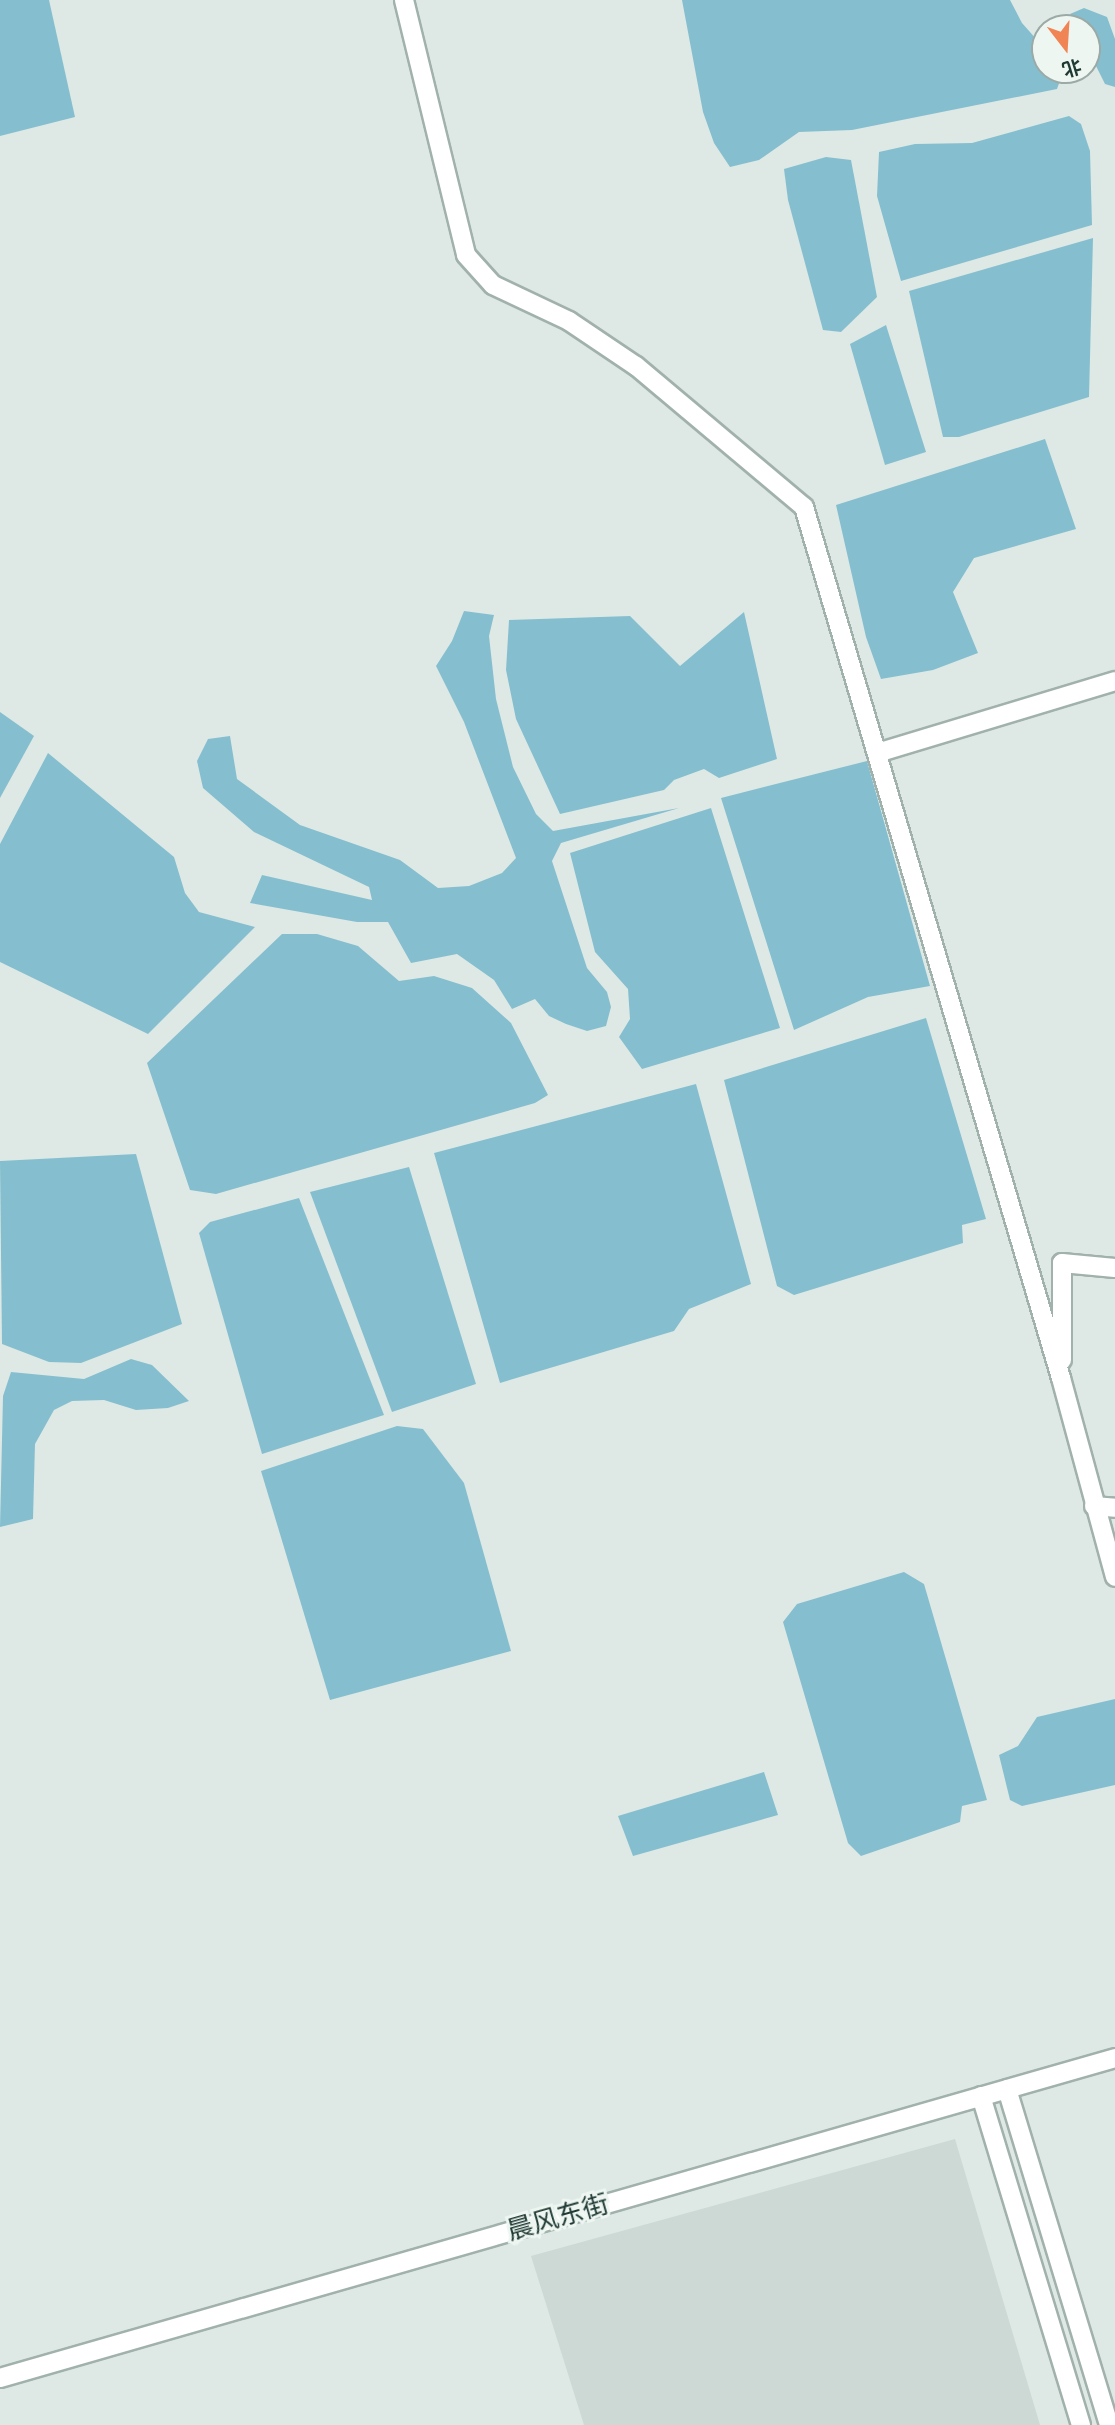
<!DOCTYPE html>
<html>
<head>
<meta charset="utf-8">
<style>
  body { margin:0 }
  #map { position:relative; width:1115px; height:2425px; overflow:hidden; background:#dee9e5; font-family:Cabin,"Noto Sans SC",sans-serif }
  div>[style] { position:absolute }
  .built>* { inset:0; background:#ccd9d4 }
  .water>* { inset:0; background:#85bfcf }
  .roads { filter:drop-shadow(2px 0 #a1b1ac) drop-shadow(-2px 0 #a1b1ac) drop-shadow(0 2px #a1b1ac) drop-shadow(0 -2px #a1b1ac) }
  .minor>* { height:18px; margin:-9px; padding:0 9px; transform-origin:9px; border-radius:9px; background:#fff }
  span { translate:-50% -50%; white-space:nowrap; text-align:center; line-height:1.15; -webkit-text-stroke:6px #eef6f2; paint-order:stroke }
  .street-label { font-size:26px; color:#1f3933 }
  .north { position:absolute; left:1031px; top:14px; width:70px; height:70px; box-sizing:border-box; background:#eef6f2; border:2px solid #9baaa6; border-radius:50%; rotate:163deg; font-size:19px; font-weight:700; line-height:28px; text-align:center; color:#1f3933 }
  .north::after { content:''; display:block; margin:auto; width:24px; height:32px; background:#f18454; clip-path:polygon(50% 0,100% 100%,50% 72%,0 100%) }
</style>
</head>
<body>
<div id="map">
  <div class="built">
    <div style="clip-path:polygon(955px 2139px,1040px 2425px,584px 2425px,531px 2256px)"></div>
  </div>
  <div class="water">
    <div style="clip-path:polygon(0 0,49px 0,75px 117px,0 136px)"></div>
    <div style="clip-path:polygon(682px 0,1010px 0,1022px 23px,1045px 49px,1045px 70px,1064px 70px,1057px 89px,852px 130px,799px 132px,759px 160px,730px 167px,714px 143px,703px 112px)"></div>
    <div style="clip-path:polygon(1084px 8px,1107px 17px,1115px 39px,1115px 87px,1105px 84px,1087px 48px,1087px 28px,1077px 28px,1070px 14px)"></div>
    <div style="clip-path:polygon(1069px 116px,1081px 124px,1090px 151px,1092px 225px,901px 281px,877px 196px,879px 152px,915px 144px,972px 143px)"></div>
    <div style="clip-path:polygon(826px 157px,851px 160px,877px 297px,841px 332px,823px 330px,788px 200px,784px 169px)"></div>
    <div style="clip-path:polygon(1093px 238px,1089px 397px,959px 437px,943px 437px,909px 291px)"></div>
    <div style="clip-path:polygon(886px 325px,926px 452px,885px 465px,850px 344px)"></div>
    <div style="clip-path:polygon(1045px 439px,1076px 529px,974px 558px,953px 592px,978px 653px,933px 670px,881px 679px,866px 637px,836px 505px)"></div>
    <div style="clip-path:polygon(464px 611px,494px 615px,489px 636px,496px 699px,513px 767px,536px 814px,553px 831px,679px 808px,561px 843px,552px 861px,587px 968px,607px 992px,611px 1007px,606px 1026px,587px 1031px,566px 1024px,549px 1016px,535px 999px,512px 1009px,494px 980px,457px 954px,411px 963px,388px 922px,357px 922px,250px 903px,262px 875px,372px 900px,369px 887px,254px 832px,203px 788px,197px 761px,208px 739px,230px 736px,237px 779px,300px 825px,400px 860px,438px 888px,469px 886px,502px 873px,516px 858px,464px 722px,436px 666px,452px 641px)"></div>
    <div style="clip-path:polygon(744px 612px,777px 759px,719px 778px,704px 769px,674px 780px,664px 790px,560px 814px,516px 719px,506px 670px,509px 620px,630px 616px,680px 666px)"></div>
    <div style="clip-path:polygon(0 712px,34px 736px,0 798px)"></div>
    <div style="clip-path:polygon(48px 753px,174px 857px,185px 893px,199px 912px,255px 927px,148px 1034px,0 962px,0 844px)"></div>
    <div style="clip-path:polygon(867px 761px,930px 986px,868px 997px,794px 1030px,721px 798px)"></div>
    <div style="clip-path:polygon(711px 808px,780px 1028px,642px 1069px,619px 1037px,630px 1019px,628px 989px,595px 952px,570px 853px)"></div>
    <div style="clip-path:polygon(282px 934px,317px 934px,358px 946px,399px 981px,434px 976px,472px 988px,511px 1023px,548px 1095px,535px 1103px,216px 1194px,190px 1190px,147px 1063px)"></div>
    <div style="clip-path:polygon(926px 1018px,986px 1219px,962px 1225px,963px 1243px,794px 1295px,777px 1286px,724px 1080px)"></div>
    <div style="clip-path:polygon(696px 1084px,751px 1284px,689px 1309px,674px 1331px,500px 1383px,434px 1153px)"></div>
    <div style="clip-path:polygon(136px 1154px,182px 1324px,81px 1363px,49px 1362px,2px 1344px,0 1161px)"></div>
    <div style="clip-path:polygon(409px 1167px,476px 1384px,392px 1412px,310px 1192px)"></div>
    <div style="clip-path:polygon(299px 1198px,384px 1415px,262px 1454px,199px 1233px,210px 1222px)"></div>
    <div style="clip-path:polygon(131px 1359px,152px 1365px,189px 1401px,168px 1408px,136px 1410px,104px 1400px,72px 1401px,54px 1410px,35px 1444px,33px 1519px,0 1527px,3px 1396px,11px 1372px,84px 1379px)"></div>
    <div style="clip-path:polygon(397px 1426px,423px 1429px,464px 1483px,511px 1651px,330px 1700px,261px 1471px)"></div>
    <div style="clip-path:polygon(904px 1572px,924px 1584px,987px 1800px,962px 1806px,960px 1822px,861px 1856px,848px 1843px,783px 1622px,797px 1604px)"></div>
    <div style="clip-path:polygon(1115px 1699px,1115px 1785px,1022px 1806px,1010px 1800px,999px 1755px,1018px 1746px,1037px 1717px)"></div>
    <div style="clip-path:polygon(764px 1772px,778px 1815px,633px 1856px,618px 1816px)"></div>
  </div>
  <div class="roads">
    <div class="minor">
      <div style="left:404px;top:0;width:262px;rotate:76.3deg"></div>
      <div style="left:466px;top:255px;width:40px;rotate:48deg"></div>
      <div style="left:493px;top:285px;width:84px;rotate:25.3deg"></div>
      <div style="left:569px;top:321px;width:81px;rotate:33.9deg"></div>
      <div style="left:636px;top:366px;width:219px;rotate:40deg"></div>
      <div style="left:804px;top:507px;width:908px;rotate:73.56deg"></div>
      <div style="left:1061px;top:1378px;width:206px;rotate:74.8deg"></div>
      <div style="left:877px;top:753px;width:249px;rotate:-16.8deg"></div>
      <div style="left:1062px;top:1360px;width:97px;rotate:-90deg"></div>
      <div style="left:1062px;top:1263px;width:53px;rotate:5.4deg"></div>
      <div style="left:1094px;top:1506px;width:21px;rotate:5deg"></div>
      <div style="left:1007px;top:2089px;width:351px;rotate:73.1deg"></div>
      <div style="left:981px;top:2096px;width:344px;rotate:73.1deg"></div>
      <div style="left:0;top:2378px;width:1160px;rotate:-16.01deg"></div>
    </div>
  </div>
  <div class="street-label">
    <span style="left:558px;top:2218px;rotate:-16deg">晨风东街</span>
  </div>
  <div class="north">北</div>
</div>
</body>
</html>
